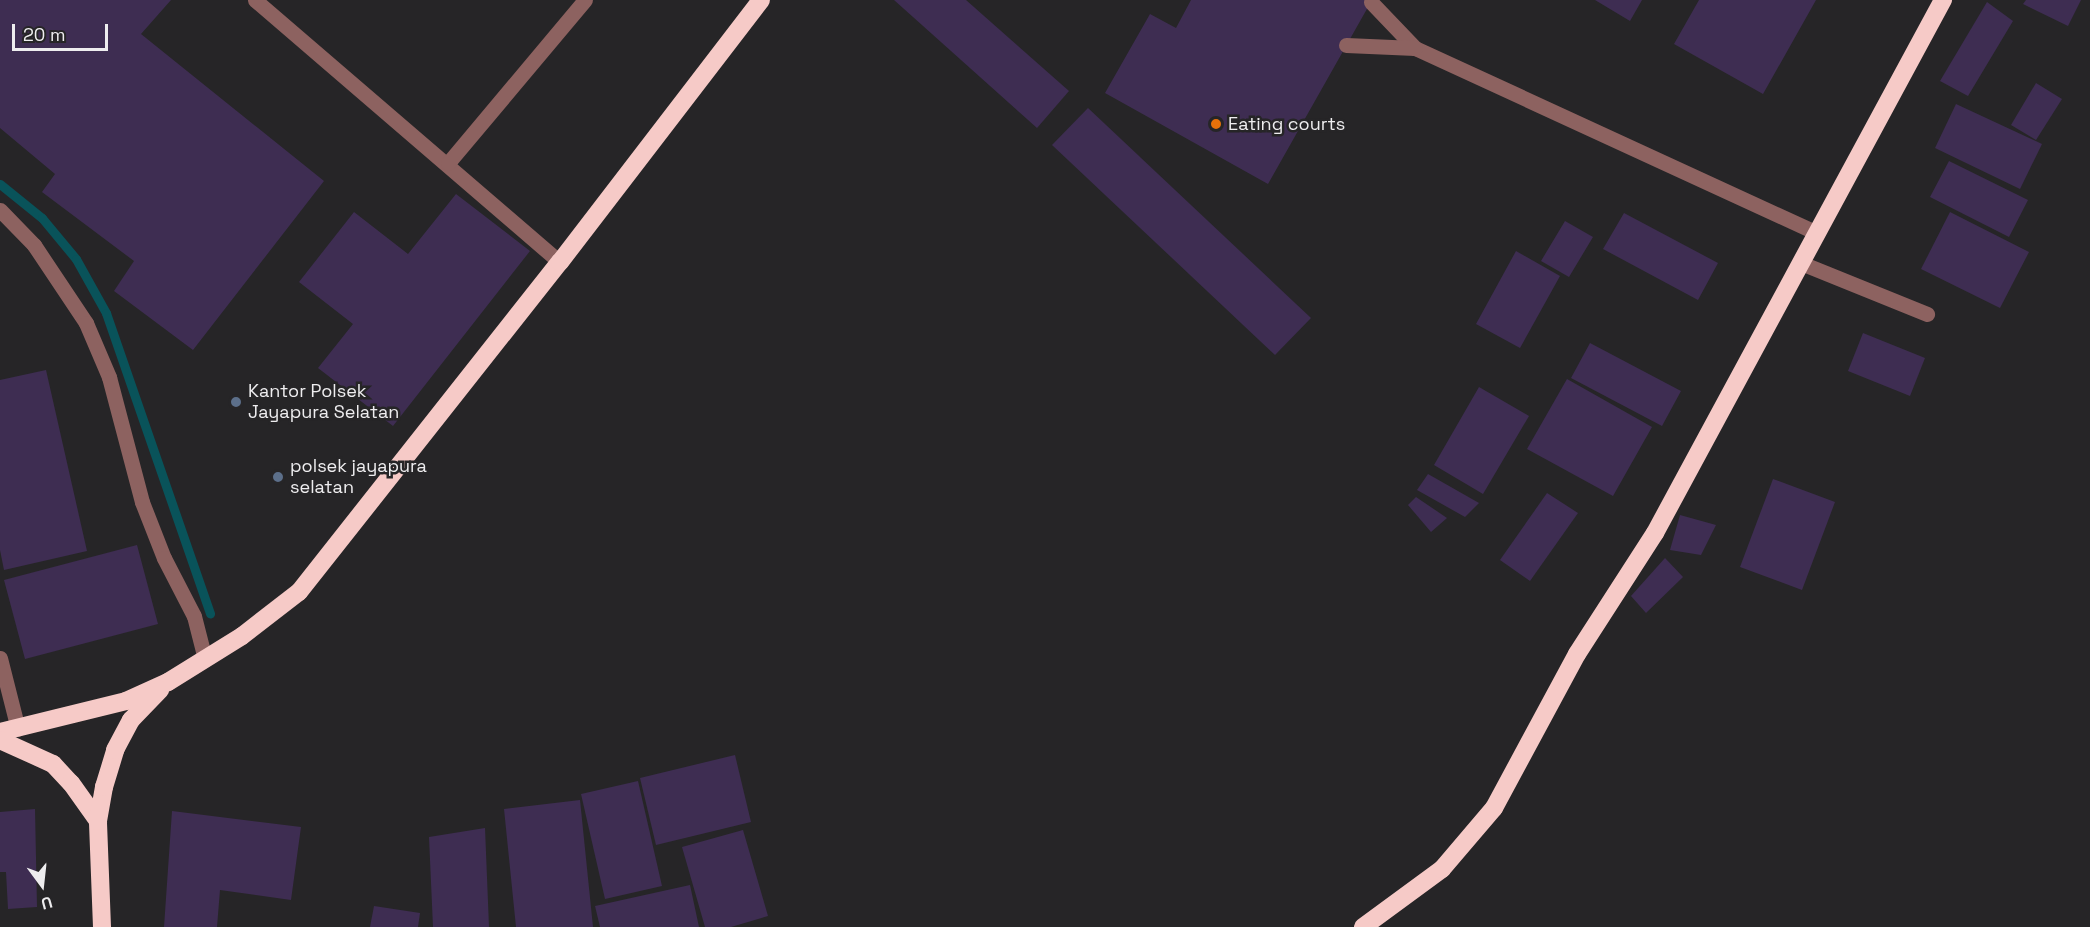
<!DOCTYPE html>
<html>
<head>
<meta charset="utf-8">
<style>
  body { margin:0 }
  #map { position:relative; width:2090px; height:927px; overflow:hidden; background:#262527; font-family:"Space Grotesk",sans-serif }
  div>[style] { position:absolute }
  .stream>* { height:9px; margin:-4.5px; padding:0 4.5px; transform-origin:4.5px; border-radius:4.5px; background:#09535a }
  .building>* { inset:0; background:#3e2d52 }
  .lane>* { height:15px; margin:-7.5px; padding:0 7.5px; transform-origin:7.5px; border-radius:7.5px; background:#8d6260 }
  .street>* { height:15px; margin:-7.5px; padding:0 7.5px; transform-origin:7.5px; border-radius:7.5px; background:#8d6260 }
  .highway>* { height:18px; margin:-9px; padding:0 9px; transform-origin:9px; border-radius:9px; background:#f6cac7 }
  .dots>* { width:16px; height:16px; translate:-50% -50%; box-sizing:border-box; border:3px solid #262527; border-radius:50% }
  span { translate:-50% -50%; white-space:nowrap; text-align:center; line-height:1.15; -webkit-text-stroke:5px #262527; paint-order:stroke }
  .poi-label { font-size:18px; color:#eeedef }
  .left { translate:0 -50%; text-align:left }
  .north { position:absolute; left:12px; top:855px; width:60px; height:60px; -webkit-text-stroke:4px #262527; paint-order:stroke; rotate:165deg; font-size:16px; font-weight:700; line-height:24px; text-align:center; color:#eeedef }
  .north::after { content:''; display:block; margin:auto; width:21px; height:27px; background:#eeedef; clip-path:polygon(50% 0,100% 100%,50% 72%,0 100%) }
  .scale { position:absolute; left:12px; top:24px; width:96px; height:27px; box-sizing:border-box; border:3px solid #eeedef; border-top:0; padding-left:8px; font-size:18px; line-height:21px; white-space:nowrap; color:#eeedef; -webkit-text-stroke:4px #262527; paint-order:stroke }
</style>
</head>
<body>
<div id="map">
  <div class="stream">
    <div style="left:0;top:184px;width:54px;rotate:39deg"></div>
    <div style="left:42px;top:218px;width:53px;rotate:50.3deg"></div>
    <div style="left:76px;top:259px;width:62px;rotate:60.9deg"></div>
    <div style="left:106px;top:313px;width:318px;rotate:70.9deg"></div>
  </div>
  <div class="building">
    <div style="clip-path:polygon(0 0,171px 0,141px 34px,324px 181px,193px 350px,114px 291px,134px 261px,42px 192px,55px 174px,0 128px)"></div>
    <div style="clip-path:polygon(894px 0,966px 0,1069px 91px,1037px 128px)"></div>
    <div style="clip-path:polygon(1191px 0,1372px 0,1268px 184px,1105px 93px,1150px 14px,1176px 28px)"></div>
    <div style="clip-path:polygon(1595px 0,1642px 0,1630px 21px)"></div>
    <div style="clip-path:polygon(1699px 0,1816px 0,1763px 94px,1674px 44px)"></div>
    <div style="clip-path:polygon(2026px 0,2081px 0,2068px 26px,2023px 4px)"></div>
    <div style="clip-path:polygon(1987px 2px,2013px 21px,1968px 96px,1940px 81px)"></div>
    <div style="clip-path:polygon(2036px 83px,2062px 99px,2036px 140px,2011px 125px)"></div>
    <div style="clip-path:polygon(1956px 104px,2042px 144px,2020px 189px,1935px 148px)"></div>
    <div style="clip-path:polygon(1088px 108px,1311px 318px,1275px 355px,1052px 145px)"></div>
    <div style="clip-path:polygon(1949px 161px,2028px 200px,2009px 237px,1930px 197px)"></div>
    <div style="clip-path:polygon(456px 194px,530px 251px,393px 426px,318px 368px,353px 324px,299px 282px,354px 212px,408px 254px)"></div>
    <div style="clip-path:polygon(1950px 212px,2029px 252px,2000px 308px,1921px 269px)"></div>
    <div style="clip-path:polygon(1624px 213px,1718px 263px,1698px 300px,1603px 249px)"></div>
    <div style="clip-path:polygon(1565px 221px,1593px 237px,1569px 277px,1541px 261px)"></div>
    <div style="clip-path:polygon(1516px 251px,1560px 276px,1520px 348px,1476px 324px)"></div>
    <div style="clip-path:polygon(1863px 333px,1925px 358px,1910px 396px,1848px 371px)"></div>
    <div style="clip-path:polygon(1590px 343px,1681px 391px,1662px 426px,1571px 378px)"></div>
    <div style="clip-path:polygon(46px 370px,87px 551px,4px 570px,0 550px,0 380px)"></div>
    <div style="clip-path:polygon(1567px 379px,1652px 427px,1613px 496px,1527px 449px)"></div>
    <div style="clip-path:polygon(1479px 387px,1529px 416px,1483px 494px,1434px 465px)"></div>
    <div style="clip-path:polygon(1428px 474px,1479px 503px,1465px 517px,1417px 490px)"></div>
    <div style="clip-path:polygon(1773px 479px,1835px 502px,1802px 590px,1740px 567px)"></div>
    <div style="clip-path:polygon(1547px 493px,1578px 513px,1530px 581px,1500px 560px)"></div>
    <div style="clip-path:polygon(1416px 497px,1447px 518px,1431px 532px,1408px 505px)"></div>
    <div style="clip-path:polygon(1680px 515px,1716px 525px,1701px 555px,1670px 550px)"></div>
    <div style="clip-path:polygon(137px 545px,158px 624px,25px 659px,4px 580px)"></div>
    <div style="clip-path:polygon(1665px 558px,1683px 577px,1646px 613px,1631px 596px)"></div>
    <div style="clip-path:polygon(735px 755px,751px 822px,656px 845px,640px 778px)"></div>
    <div style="clip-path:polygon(638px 781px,662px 886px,605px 899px,581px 794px)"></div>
    <div style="clip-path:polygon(580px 800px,593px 927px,516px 927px,504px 809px)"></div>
    <div style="clip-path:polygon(35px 809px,37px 907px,8px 909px,6px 872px,0 872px,0 812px)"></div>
    <div style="clip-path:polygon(172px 811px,301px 827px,291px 900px,220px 890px,217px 927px,164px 927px)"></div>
    <div style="clip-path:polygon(485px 828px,489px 927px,433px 927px,429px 837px)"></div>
    <div style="clip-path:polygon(743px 830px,768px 916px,731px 927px,705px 927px,682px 847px)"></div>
    <div style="clip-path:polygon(690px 885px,699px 927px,600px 927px,595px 906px)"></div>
    <div style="clip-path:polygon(374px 906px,420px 913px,418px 927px,370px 927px)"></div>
  </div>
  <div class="lane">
    <div style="left:255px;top:0;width:402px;rotate:40.7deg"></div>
    <div style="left:1371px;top:2px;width:64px;rotate:46.3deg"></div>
    <div style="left:1415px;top:48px;width:443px;rotate:24.7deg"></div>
    <div style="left:1346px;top:45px;width:69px;rotate:2.5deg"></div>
    <div style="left:448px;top:163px;width:213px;rotate:-50deg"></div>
  </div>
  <div class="street">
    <div style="left:0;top:210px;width:49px;rotate:45.8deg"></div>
    <div style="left:34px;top:245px;width:94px;rotate:56.3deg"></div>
    <div style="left:86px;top:323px;width:59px;rotate:66.9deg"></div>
    <div style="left:109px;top:377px;width:129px;rotate:75.2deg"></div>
    <div style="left:142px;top:502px;width:60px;rotate:68.6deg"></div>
    <div style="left:164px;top:558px;width:65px;rotate:62.7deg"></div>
    <div style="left:194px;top:616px;width:44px;rotate:75.7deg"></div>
    <div style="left:1801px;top:263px;width:136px;rotate:22deg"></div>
    <div style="left:0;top:658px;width:73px;rotate:75.8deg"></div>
  </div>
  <div class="highway">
    <div style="left:0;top:732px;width:130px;rotate:-13.8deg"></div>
    <div style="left:126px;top:701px;width:46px;rotate:-24.3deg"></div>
    <div style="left:168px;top:682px;width:87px;rotate:-31.9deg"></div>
    <div style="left:242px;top:636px;width:72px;rotate:-37.7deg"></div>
    <div style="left:299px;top:592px;width:421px;rotate:-51.7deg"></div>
    <div style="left:560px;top:262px;width:330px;rotate:-52.5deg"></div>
    <div style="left:0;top:740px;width:58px;rotate:24.4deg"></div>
    <div style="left:53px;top:764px;width:26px;rotate:47deg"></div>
    <div style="left:71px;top:783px;width:47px;rotate:54.6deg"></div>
    <div style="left:102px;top:927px;width:106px;rotate:-92.2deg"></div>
    <div style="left:98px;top:821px;width:35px;rotate:-80deg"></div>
    <div style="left:104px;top:787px;width:39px;rotate:-73deg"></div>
    <div style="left:115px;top:750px;width:34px;rotate:-62deg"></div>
    <div style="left:131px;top:720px;width:42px;rotate:-46deg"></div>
    <div style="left:1363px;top:927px;width:98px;rotate:-36.3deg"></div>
    <div style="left:1442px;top:869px;width:80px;rotate:-49.6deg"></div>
    <div style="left:1494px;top:808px;width:175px;rotate:-61.7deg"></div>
    <div style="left:1577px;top:654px;width:144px;rotate:-57.2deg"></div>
    <div style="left:1655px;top:533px;width:606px;rotate:-61.62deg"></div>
  </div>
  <div class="dots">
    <div style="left:1216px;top:124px;background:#e8710a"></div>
    <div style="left:236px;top:402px;background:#5c6f8a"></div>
    <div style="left:278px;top:477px;background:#5c6f8a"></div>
  </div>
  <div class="poi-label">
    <span class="left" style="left:1228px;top:124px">Eating courts</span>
    <span class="left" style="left:248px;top:402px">Kantor Polsek<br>Jayapura Selatan</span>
    <span class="left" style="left:290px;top:477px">polsek jayapura<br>selatan</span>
  </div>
  <div class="north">U</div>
  <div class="scale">20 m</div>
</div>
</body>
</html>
